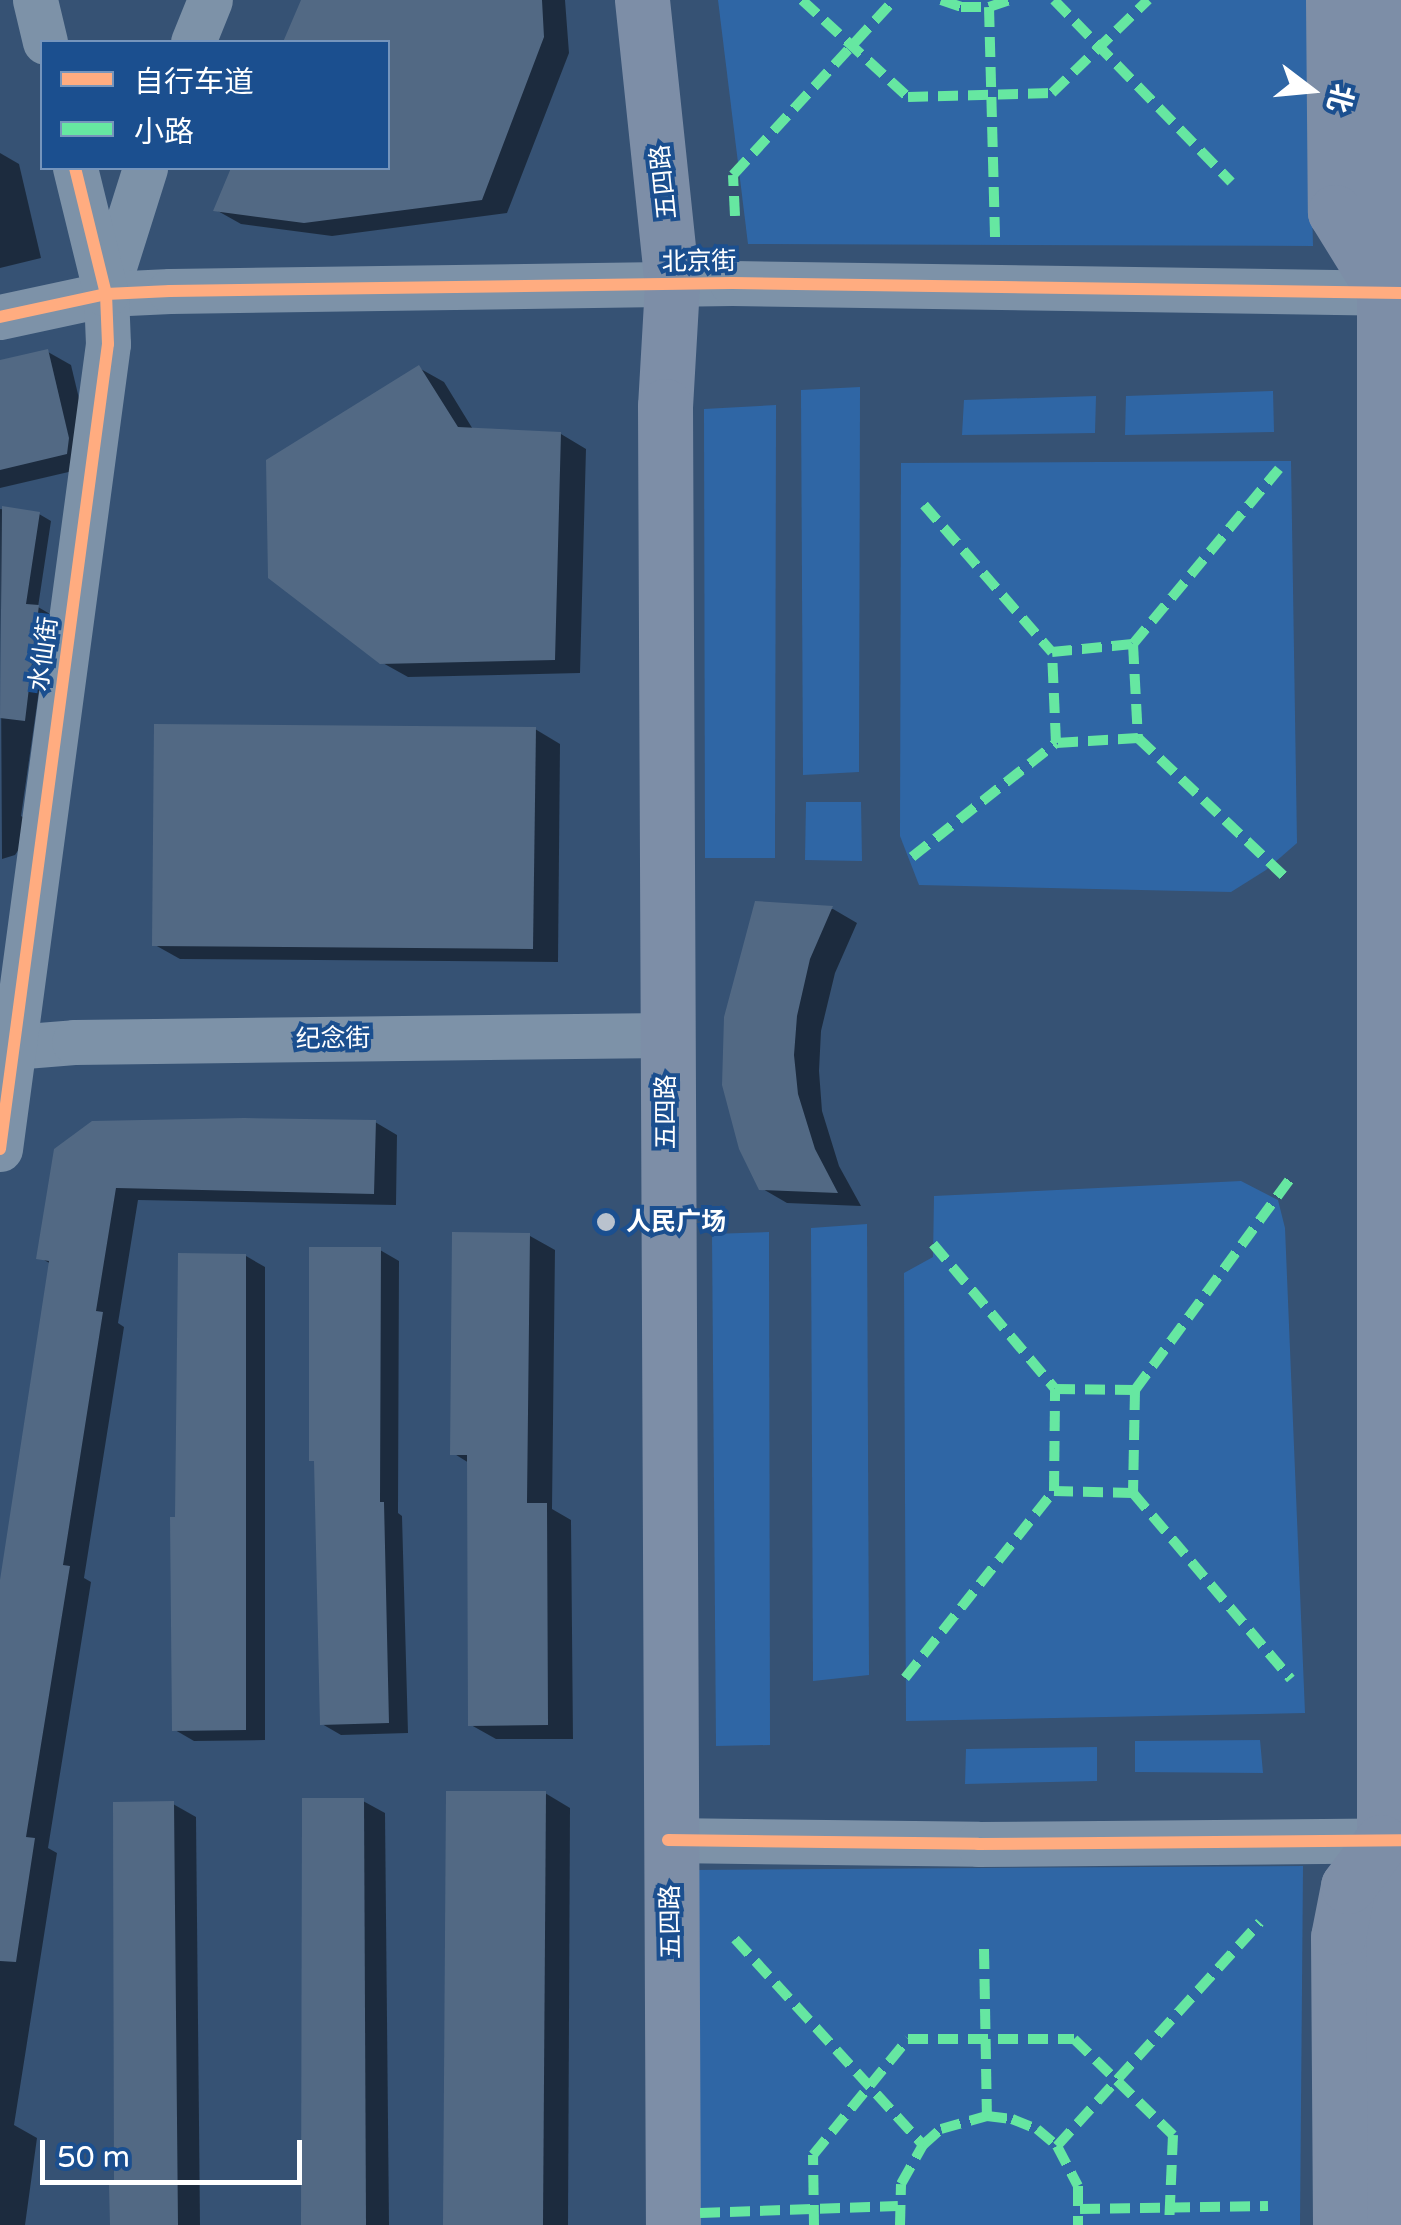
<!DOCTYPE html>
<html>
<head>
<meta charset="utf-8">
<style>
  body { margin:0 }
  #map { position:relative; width:1401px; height:2225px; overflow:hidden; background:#365274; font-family:"Varela Round","Noto Sans SC",sans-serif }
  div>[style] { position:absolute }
  .green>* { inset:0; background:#2f66a5 }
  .shadow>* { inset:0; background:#0007 }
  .building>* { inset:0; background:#526984 }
  .minor>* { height:45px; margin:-22.5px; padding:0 22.5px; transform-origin:22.5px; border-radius:22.5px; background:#7d92a8 }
  .major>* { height:55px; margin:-27.5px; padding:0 27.5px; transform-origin:27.5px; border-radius:27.5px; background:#7d8ea7 }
  .quiet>* { height:10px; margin-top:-5px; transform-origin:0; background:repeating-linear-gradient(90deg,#66e7a1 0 20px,transparent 0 30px) }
  .cycleway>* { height:12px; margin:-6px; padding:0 6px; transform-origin:6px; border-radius:6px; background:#ffac80 }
  .dots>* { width:28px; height:28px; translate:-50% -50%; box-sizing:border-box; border:5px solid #1b4f8f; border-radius:50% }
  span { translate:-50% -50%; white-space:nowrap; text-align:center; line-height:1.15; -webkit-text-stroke:8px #1b4f8f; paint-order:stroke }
  .street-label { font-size:25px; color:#fff }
  .poi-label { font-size:25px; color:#fff; font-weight:700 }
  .left { translate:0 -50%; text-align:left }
  .legend { position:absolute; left:40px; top:40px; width:350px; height:130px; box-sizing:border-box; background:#1b4f8f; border:2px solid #7695bc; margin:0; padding:12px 18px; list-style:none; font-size:30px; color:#fff }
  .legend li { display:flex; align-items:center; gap:20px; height:50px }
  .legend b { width:50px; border:2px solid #7695bc }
  .north { position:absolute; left:1261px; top:40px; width:100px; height:100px; -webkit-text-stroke:8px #1b4f8f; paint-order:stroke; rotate:106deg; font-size:28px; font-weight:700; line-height:40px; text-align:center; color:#fff }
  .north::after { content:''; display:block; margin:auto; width:35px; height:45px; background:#fff; clip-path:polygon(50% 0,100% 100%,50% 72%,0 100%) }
  .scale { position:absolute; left:40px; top:2140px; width:262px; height:45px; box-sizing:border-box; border:5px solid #fff; border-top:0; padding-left:12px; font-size:30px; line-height:35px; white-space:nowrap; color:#fff; -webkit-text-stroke:8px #1b4f8f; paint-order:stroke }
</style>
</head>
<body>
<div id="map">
  <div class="green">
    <div style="clip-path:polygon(718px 0,1307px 0,1313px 246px,748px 244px)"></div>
    <div style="clip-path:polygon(860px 387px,859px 772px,803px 775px,801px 390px)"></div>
    <div style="clip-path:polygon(1273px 391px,1274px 432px,1125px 435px,1126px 396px)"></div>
    <div style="clip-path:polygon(1096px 396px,1095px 433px,962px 435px,964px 400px)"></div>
    <div style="clip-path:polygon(776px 405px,775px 858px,705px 858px,704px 409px)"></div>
    <div style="clip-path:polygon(1291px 461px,1297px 843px,1266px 870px,1231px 892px,919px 885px,900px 836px,901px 463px)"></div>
    <div style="clip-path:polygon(806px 802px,861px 802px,862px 861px,805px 860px)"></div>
    <div style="clip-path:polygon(1241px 1181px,1278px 1200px,1285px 1228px,1305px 1713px,906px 1721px,904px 1273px,933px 1257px,934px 1196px)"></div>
    <div style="clip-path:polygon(867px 1224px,869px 1675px,813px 1681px,811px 1228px)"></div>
    <div style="clip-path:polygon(769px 1232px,770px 1745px,716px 1746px,712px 1234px)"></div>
    <div style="clip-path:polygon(1260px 1740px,1263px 1773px,1135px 1772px,1135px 1741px)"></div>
    <div style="clip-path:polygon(1097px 1747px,1097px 1781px,965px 1784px,966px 1749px)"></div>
    <div style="clip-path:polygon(1303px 1866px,1300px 2225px,690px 2225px,690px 1870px)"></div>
  </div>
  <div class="shadow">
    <div style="clip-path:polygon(304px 0,565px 0,569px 53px,507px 213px,332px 236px,241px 224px,216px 210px,234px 168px,388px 168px,388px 42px,286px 42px)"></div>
    <div style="clip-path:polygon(0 153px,19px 164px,41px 258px,0 268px)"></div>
    <div style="clip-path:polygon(48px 352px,71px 365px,92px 453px,90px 467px,0 488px,0 364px)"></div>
    <div style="clip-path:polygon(419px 368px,444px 382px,474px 431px,561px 434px,586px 449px,580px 673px,408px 677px,381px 662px)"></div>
    <div style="clip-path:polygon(0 509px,39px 514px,51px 521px,38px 607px,50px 614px,21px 816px,29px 821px,27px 837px,15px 855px,2px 859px)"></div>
    <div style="clip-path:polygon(535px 729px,560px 744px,558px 962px,180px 959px,155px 945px)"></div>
    <div style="clip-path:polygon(757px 903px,833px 909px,857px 923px,835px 973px,821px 1031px,819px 1071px,822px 1111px,839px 1166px,861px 1206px,787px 1203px,761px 1188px)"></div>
    <div style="clip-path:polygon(375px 1122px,397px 1135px,396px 1205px,138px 1200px,118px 1323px,124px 1327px,84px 1578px,91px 1582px,48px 1848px,57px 1853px,14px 2125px,37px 2138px,25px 2225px,0 2225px,0 1589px,51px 1264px,39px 1257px,56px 1151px)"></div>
    <div style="clip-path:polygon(530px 1236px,555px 1250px,552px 1509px,571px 1520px,573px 1739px,496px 1739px,471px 1725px,469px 1463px,453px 1453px)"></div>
    <div style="clip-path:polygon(380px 1250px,399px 1261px,398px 1513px,402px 1516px,408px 1733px,341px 1735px,322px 1724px)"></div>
    <div style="clip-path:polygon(246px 1256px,265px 1267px,265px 1740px,194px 1741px,175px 1730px,177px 1520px)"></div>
    <div style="clip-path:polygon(545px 1793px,570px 1808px,568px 2225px,446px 2225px)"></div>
    <div style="clip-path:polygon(363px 1801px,385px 1813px,389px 2225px,304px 2225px)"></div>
    <div style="clip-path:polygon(173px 1804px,196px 1817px,200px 2225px,114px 2225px)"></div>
  </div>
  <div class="building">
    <div style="clip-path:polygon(301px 0,542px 0,544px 37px,482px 200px,304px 223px,213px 211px,231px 168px,388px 168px,388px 42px,283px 42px)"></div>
    <div style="clip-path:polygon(48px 349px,69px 438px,67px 454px,0 470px,0 360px)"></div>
    <div style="clip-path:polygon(419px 365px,458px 427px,561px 432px,555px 660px,380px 664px,268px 578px,266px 460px)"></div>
    <div style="clip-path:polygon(2px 506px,40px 512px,26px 604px,39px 605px,25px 721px,0 718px)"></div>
    <div style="clip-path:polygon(154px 724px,536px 727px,533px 949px,152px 946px)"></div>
    <div style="clip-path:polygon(755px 901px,833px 906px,810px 959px,797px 1016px,794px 1055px,798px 1094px,815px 1149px,838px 1193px,759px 1190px,739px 1149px,722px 1085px,724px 1017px)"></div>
    <div style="clip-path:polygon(244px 1118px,376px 1120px,374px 1194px,116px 1188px,96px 1311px,103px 1312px,63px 1565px,70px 1566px,26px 1837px,35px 1838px,16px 1962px,0 1961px,0 1580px,49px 1261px,36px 1259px,54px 1149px,92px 1121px)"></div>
    <div style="clip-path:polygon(452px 1232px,530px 1233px,527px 1503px,547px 1503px,548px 1725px,468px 1726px,467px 1455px,450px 1455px)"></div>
    <div style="clip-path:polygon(309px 1247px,381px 1247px,380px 1502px,384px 1502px,389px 1723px,320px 1725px,314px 1461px,309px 1461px)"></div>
    <div style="clip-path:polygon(178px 1253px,246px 1254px,246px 1730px,172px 1731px,170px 1517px,175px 1517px)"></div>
    <div style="clip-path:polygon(446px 1791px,546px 1791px,543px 2225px,443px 2225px)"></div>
    <div style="clip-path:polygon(302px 1798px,364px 1798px,366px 2225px,301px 2225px)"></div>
    <div style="clip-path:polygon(174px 1801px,178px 2225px,110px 2225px,109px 2185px,114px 2185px,113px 1802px)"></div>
  </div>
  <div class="minor">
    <div style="left:35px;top:0;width:43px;rotate:76.6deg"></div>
    <div style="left:193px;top:42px;width:45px;rotate:-68deg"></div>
    <div style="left:106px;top:292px;width:130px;rotate:-72.5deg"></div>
    <div style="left:0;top:317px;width:108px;rotate:-12.2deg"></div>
    <div style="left:106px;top:294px;width:64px;rotate:-2.7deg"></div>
    <div style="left:170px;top:291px;width:562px;rotate:-0.82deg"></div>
    <div style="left:732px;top:283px;width:669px;rotate:0.86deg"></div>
    <div style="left:0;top:1048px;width:74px;rotate:-4.6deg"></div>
    <div style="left:74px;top:1042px;width:593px;rotate:-0.68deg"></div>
    <div style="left:0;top:1149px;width:812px;rotate:-82.36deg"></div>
    <div style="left:108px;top:344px;width:50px;rotate:-92.3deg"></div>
    <div style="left:106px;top:294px;width:130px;rotate:-103.8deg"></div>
    <div style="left:668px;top:1840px;width:310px;rotate:0.7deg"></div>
    <div style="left:978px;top:1844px;width:423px;rotate:-0.5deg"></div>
  </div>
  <div class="major">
    <div style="left:642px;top:0;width:287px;rotate:84deg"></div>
    <div style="left:672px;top:285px;width:121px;rotate:93.3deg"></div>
    <div style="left:665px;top:406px;width:1819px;rotate:89.75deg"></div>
    <div style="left:1333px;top:0;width:212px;rotate:89.5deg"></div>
    <div style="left:1335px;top:212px;width:95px;rotate:58.3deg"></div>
    <div style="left:1384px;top:0;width:2225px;rotate:90deg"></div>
    <div style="left:1340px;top:2225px;width:288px;rotate:-90.4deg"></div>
    <div style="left:1338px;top:1937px;width:52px;rotate:-78.9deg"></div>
    <div style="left:1348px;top:1886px;width:55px;rotate:-53.1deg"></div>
  </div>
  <div class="quiet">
    <div style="left:802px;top:0;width:144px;rotate:42.5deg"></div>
    <div style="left:908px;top:97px;width:144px;rotate:-1.6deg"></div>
    <div style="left:1052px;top:93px;width:134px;rotate:-44.1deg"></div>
    <div style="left:941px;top:0;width:21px;rotate:19deg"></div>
    <div style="left:961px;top:7px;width:28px"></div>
    <div style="left:989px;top:7px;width:21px;rotate:-19deg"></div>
    <div style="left:1054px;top:0;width:254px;rotate:45.8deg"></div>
    <div style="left:989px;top:7px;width:237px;rotate:88.5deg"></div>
    <div style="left:735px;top:216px;width:41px;rotate:-92.8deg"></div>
    <div style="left:733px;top:175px;width:238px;rotate:-47.4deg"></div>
    <div style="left:924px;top:505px;width:195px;rotate:49deg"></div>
    <div style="left:1052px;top:652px;width:81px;rotate:-5.6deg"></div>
    <div style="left:1133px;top:644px;width:94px;rotate:87deg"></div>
    <div style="left:1138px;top:738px;width:82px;rotate:176.5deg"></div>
    <div style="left:1056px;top:743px;width:91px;rotate:-92.5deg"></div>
    <div style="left:1133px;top:644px;width:228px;rotate:-50.2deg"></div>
    <div style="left:1138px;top:738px;width:208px;rotate:43.4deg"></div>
    <div style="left:912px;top:857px;width:184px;rotate:-38.4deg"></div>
    <div style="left:933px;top:1244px;width:189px;rotate:49.9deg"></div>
    <div style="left:1055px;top:1389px;width:80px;rotate:0.7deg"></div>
    <div style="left:1135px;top:1390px;width:103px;rotate:91.1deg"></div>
    <div style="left:1133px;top:1493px;width:79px;rotate:-178.5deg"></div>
    <div style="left:1054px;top:1491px;width:102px;rotate:-89.4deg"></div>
    <div style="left:1135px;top:1390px;width:265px;rotate:-53.7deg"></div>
    <div style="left:1133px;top:1493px;width:244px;rotate:49.7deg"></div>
    <div style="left:905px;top:1678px;width:239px;rotate:-51.5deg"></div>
    <div style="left:735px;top:1939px;width:279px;rotate:47.6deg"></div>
    <div style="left:984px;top:1949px;width:167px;rotate:89deg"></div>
    <div style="left:1057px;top:2146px;width:302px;rotate:-47.8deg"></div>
    <div style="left:1080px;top:2209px;width:188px;rotate:-0.9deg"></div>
    <div style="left:700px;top:2213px;width:198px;rotate:-2deg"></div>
    <div style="left:814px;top:2225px;width:70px;rotate:-90.8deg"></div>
    <div style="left:813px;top:2155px;width:150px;rotate:-50.7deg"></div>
    <div style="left:908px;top:2039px;width:166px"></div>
    <div style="left:1074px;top:2039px;width:138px;rotate:44.1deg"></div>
    <div style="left:1173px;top:2135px;width:90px;rotate:92.5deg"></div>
    <div style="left:900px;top:2225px;width:41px;rotate:-88.6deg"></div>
    <div style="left:901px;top:2184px;width:45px;rotate:-60.6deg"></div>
    <div style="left:923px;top:2145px;width:24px;rotate:-42deg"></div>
    <div style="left:941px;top:2129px;width:48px;rotate:-15.8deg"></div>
    <div style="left:987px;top:2116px;width:25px;rotate:7deg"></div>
    <div style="left:1012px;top:2119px;width:27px;rotate:22deg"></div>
    <div style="left:1037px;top:2129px;width:26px;rotate:40deg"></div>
    <div style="left:1057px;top:2146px;width:45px;rotate:62.3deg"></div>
    <div style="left:1078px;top:2186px;width:39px;rotate:90deg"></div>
  </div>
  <div class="cycleway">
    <div style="left:0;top:317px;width:108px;rotate:-12.2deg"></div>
    <div style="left:106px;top:294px;width:64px;rotate:-2.7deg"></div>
    <div style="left:170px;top:291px;width:562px;rotate:-0.82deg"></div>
    <div style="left:732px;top:283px;width:669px;rotate:0.86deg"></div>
    <div style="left:0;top:1149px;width:812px;rotate:-82.36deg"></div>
    <div style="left:108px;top:344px;width:50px;rotate:-92.3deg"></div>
    <div style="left:106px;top:294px;width:130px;rotate:-103.8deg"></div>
    <div style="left:668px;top:1840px;width:310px;rotate:0.7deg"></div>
    <div style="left:978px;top:1844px;width:423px;rotate:-0.5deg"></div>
  </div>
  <div class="dots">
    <div style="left:606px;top:1222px;background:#b9c2ce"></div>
  </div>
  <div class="street-label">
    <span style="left:664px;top:182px;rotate:-96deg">五四路</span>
    <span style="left:699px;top:262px;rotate:-1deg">北京街</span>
    <span style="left:44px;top:654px;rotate:-82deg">水仙街</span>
    <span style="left:333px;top:1039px;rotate:-1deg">纪念街</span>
    <span style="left:666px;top:1112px;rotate:-90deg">五四路</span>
    <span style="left:671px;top:1922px;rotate:-91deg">五四路</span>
  </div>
  <div class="poi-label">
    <span class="left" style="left:626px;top:1222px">人民广场</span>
  </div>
  <ul class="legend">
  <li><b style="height:12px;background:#ffac80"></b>自行车道</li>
  <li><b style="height:12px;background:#66e7a1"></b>小路</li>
  </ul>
  <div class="north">北</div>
  <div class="scale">50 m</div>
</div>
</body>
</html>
